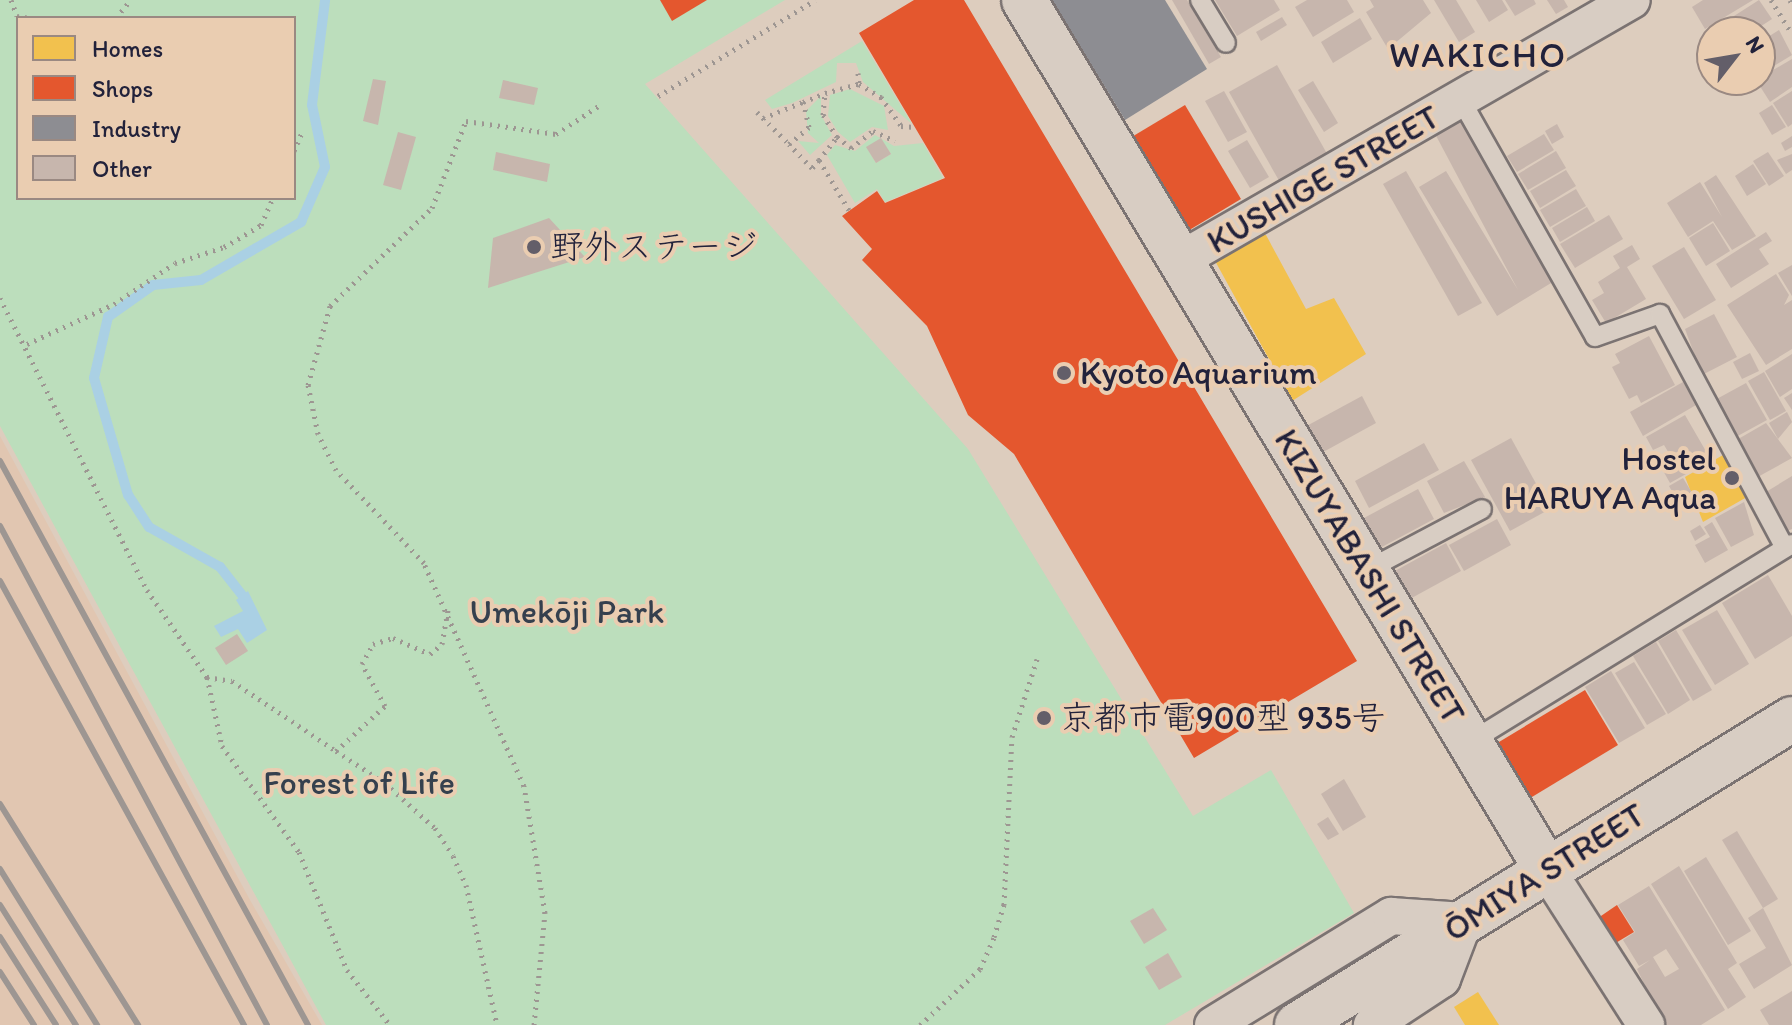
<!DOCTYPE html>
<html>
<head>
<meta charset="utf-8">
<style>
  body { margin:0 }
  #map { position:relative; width:1792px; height:1025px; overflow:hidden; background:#ddcdbe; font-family:Itim,"Klee One",sans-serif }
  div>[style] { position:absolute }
  .built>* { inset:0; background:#e1c6b1 }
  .green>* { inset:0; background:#bcdebc }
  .water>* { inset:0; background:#aad0e4 }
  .homes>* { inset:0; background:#f2c14e }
  .shops>* { inset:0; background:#e4572e }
  .industry>* { inset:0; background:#8d8d92 }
  .stream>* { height:10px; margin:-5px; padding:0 5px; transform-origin:5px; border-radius:5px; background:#aad0e4 }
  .building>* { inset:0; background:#c7b6ad }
  .path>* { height:5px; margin-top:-2.5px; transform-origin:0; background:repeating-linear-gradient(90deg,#9d9692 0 2px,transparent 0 8px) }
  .roads { filter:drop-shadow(2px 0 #7b7372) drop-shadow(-2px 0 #7b7372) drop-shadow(0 2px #7b7372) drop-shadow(0 -2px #7b7372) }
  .service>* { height:18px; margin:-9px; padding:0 9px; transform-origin:9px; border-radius:9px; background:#d8cdc3 }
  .minor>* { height:36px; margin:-18px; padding:0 18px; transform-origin:18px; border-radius:18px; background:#d8cdc3 }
  .tertiary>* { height:44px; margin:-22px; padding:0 22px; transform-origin:22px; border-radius:22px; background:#d8cdc3 }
  .secondary>* { height:44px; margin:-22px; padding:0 22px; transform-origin:22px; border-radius:22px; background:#d8cdc3 }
  .rail>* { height:6px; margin:-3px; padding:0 3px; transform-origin:3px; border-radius:3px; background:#9d9692 }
  .dots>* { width:22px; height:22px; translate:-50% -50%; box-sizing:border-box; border:4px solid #eacdb1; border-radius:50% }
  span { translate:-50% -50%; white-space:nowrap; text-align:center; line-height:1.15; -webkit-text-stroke:8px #eacdb1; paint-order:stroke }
  .street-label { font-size:34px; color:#22223b }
  .poi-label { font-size:34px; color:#22223b }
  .left { translate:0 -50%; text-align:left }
  .right { translate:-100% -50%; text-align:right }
  .park-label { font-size:34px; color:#35404e }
  .neighbourhood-label { font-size:36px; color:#22223b; letter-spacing:2px }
  .legend { position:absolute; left:16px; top:16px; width:280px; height:184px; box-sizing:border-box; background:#eacdb1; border:2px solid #9a8982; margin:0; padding:10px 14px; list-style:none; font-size:24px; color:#22223b }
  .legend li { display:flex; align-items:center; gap:16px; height:40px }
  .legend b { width:40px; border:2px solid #9a8982 }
  .north { position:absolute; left:1696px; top:16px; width:80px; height:80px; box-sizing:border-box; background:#eacdb1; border:2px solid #9a8982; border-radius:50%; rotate:59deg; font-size:22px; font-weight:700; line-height:32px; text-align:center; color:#22223b }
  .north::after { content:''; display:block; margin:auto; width:28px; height:36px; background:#635e69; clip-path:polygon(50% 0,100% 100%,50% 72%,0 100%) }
</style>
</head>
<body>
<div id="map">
  <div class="built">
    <div style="clip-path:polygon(0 436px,250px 900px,322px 1025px,0 1025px)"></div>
  </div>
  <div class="green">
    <div style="clip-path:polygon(evenodd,0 0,785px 0,645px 84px,968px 449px,1193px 816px,1271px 770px,1354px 913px,1165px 1025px,326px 1025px,0 426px,0 0,18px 18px,294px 18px,294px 198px,18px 198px,18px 18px)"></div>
    <div style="clip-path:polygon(862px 41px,912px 124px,863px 82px,856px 63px,837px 63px,836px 82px,792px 103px,772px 109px,765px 100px)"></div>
    <div style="clip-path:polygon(850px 89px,884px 106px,888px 130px,872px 127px,850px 142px,838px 132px,828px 116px,830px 95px)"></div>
    <div style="clip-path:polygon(821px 96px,821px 115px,832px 135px,810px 155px,798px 141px,819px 143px,808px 133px,806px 111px)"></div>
    <div style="clip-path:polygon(evenodd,875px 135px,894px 146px,923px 143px,943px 178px,885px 202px,877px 189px,855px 203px,827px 155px,835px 145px,855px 151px,875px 135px,881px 139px,891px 154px,876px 163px,867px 148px,881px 139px)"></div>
  </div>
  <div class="water">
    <div style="clip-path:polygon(248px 591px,267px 630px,247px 643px,238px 629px,221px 637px,214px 626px,243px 611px,236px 600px)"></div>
  </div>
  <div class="homes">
    <div style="clip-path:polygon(1257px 234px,1266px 235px,1306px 309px,1334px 298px,1366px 354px,1292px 401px,1214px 259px)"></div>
    <div style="clip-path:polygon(1723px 455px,1747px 497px,1703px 522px,1685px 477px)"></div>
    <div style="clip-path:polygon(1478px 992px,1499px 1025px,1465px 1025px,1454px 1007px)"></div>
  </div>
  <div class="shops">
    <div style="clip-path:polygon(660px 0,707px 0,672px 21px)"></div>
    <div style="clip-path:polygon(914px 0,964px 0,1357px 661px,1194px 758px,1014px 454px,968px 415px,927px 326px,862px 260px,872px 249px,842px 216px,877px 191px,885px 203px,945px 178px,859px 33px)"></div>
    <div style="clip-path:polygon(1185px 105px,1241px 199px,1186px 232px,1130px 138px)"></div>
    <div style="clip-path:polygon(1585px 690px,1618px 745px,1527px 800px,1494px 745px)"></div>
    <div style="clip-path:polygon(1617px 905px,1634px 932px,1614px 944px,1598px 918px)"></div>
  </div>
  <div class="industry">
    <div style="clip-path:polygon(1052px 0,1165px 0,1207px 69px,1125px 120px)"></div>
  </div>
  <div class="stream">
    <div style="left:242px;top:595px;width:36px;rotate:-128deg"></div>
    <div style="left:220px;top:567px;width:81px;rotate:-150.6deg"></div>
    <div style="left:149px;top:527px;width:38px;rotate:-123deg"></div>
    <div style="left:128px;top:495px;width:122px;rotate:-106.2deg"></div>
    <div style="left:94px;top:378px;width:63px;rotate:-77.1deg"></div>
    <div style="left:108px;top:317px;width:55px;rotate:-35.4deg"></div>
    <div style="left:153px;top:285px;width:48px;rotate:-5.9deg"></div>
    <div style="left:201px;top:280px;width:116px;rotate:-30.1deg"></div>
    <div style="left:301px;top:222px;width:60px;rotate:-66.4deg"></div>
    <div style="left:325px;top:167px;width:63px;rotate:-101.8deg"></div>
    <div style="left:312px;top:105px;width:106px;rotate:-82.9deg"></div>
  </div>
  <div class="building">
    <div style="clip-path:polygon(1172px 0,1187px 0,1221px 57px,1209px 64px)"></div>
    <div style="clip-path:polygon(1215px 0,1274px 0,1280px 10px,1237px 36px)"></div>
    <div style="clip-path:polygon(1307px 0,1347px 0,1354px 12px,1313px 37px,1295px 7px)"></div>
    <div style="clip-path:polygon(1370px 0,1423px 0,1431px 13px,1388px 49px,1366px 12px,1374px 7px)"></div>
    <div style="clip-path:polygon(1434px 0,1456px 0,1475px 32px,1459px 42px)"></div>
    <div style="clip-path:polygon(1476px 0,1502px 0,1508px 10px,1489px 22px)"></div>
    <div style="clip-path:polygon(1505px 0,1534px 0,1536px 4px,1515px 16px)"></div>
    <div style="clip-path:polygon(1547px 0,1564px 0,1568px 7px,1556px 14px)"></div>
    <div style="clip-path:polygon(1703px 0,1753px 0,1705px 29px,1692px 7px)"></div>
    <div style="clip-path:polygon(1759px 0,1772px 19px,1752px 32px,1709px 32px)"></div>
    <div style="clip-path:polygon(1282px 17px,1287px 25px,1261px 41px,1256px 32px)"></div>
    <div style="clip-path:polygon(1360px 18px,1372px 39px,1333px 63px,1321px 42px)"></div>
    <div style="clip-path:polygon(1779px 30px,1792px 55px,1774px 66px,1760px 42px)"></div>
    <div style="clip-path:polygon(1760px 47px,1773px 68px,1760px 77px)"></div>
    <div style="clip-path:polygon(1792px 59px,1792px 87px,1770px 102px,1756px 80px)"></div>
    <div style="clip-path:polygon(1277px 65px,1330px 159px,1282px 186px,1229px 92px)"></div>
    <div style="clip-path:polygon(373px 79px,386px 81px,378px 125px,363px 121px)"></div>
    <div style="clip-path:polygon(503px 80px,538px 88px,534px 105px,499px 98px)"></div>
    <div style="clip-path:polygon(1741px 80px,1754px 80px,1756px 83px,1746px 89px)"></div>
    <div style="clip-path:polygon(1313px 81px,1338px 123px,1324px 132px,1298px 90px)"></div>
    <div style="clip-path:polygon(1224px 91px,1247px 132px,1228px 142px,1205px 101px)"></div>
    <div style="clip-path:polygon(1792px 91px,1792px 124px,1788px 127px,1773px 103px)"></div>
    <div style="clip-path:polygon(1772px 105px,1786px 127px,1772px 135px,1759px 113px)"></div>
    <div style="clip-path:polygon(1457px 116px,1556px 280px,1497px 316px,1419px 187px,1446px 171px,1518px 290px,1433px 130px)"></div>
    <div style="clip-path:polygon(1557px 124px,1564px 137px,1552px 144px,1545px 131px)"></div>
    <div style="clip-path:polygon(398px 132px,416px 137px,401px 190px,383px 185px)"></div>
    <div style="clip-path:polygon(1544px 134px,1554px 150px,1517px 172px,1507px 156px)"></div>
    <div style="clip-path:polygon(1792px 136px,1792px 147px,1785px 151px,1781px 143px)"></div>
    <div style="clip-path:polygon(881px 138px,891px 154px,876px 163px,866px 147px)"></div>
    <div style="clip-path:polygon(1247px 140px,1269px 177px,1250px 188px,1228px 151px)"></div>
    <div style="clip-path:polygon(1556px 151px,1566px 168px,1528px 190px,1518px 174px)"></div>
    <div style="clip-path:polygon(496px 152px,550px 164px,547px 182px,493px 170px)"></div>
    <div style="clip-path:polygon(1768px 152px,1784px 176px,1769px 186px,1753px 161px)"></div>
    <div style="clip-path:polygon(1792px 154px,1792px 170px,1786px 174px,1777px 160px)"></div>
    <div style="clip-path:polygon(1753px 164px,1766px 184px,1747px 196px,1735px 176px)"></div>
    <div style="clip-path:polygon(1566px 170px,1576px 186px,1540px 208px,1530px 191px)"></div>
    <div style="clip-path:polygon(1406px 171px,1482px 303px,1458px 316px,1383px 184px)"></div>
    <div style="clip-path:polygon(1716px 175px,1756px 236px,1732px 250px,1713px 221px,1688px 237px,1667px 203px,1700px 182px,1722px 217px,1704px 183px)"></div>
    <div style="clip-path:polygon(1576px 189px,1586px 206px,1550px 227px,1540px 210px)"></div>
    <div style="clip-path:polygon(1587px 207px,1595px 221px,1560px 242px,1552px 228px)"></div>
    <div style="clip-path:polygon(1609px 215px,1623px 239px,1575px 268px,1560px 244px)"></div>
    <div style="clip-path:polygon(549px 218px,585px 257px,488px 288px,493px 238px)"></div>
    <div style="clip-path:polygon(1713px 223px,1730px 251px,1706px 266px,1689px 238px)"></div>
    <div style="clip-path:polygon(1766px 232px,1772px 241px,1759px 249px,1769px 264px,1731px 288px,1716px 264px)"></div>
    <div style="clip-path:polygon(1632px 245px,1640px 259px,1627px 267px,1646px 299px,1606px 323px,1592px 300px,1604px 293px,1598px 282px,1620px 268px,1613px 256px)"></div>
    <div style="clip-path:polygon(1684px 247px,1716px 300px,1684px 319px,1652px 266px)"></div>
    <div style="clip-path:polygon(1792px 265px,1792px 296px,1778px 273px)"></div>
    <div style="clip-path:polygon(1776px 274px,1789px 295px,1784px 305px,1792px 300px,1792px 349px,1766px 365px,1727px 305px)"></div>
    <div style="clip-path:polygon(1714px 314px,1737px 357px,1702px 375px,1685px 329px)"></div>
    <div style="clip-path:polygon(1649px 336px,1675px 385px,1641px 403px,1637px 395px,1629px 399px,1612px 367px,1620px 363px,1615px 354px)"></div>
    <div style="clip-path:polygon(1750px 353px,1759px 371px,1742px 379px,1733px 362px)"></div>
    <div style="clip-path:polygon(1792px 354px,1792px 389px,1780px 397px,1765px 371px)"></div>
    <div style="clip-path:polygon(1764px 372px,1786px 411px,1770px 420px,1748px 381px)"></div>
    <div style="clip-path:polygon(1683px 382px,1696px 405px,1643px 436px,1630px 412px)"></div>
    <div style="clip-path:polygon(1746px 383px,1767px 420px,1734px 438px,1713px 401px)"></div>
    <div style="clip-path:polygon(1792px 393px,1792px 410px,1784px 398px)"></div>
    <div style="clip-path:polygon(1362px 396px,1376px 423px,1316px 456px,1301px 429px)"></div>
    <div style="clip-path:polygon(1787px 412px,1792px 422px,1778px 439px,1769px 423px)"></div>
    <div style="clip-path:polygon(1685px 415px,1711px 460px,1670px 483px,1661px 467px,1673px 460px,1664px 445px,1653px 450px,1646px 437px)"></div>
    <div style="clip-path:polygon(1766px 423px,1792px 458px,1754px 479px,1733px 442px)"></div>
    <div style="clip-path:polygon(1511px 438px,1550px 509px,1510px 531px,1471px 460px)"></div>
    <div style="clip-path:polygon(1424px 443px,1439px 470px,1369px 508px,1355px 481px)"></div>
    <div style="clip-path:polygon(1464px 461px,1485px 497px,1444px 513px,1427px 481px)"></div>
    <div style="clip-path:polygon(1792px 476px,1792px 529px,1787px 531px,1766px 492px)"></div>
    <div style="clip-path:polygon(1683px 478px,1694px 496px,1679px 504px,1669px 486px)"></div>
    <div style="clip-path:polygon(1418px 489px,1434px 519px,1380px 548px,1364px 518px)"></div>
    <div style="clip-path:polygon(1744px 502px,1754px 535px,1731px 547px,1715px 518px)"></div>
    <div style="clip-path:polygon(1497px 519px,1511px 545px,1464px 571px,1449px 545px)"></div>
    <div style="clip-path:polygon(1712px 522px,1728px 550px,1705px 563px,1695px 545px,1710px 537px,1704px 527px)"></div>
    <div style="clip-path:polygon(1700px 525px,1706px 534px,1695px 541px,1690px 531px)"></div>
    <div style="clip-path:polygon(1446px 543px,1461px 571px,1408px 600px,1393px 572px)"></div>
    <div style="clip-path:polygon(1768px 575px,1792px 616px,1792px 636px,1755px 659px,1722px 603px)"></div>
    <div style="clip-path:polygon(1717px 610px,1749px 664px,1715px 685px,1682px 630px)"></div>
    <div style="clip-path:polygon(1676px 630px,1712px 690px,1693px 701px,1658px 641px)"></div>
    <div style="clip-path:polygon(237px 634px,248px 651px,226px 665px,215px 648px)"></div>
    <div style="clip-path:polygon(1656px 642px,1690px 700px,1668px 714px,1633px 656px)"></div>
    <div style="clip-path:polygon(1634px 662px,1666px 714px,1647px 725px,1615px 673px)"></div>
    <div style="clip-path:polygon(1611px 671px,1645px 728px,1619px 743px,1585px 687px)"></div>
    <div style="clip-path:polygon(1344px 779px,1366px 817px,1343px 831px,1321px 794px)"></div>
    <div style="clip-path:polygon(1328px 817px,1339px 834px,1328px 840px,1317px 824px)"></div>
    <div style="clip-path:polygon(1737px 831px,1778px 899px,1763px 908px,1722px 840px)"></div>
    <div style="clip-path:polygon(1706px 857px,1751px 931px,1728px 945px,1684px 871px)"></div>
    <div style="clip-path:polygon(1679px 866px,1737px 963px,1728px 969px,1746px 997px,1728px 1009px,1651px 884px)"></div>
    <div style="clip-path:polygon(evenodd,1649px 886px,1725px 1010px,1701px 1025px,1664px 1025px,1637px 969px,1650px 960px,1639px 966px,1623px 940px,1635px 932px,1618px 905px,1649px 886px,1666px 949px,1679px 969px,1665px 977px,1653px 957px,1666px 949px)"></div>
    <div style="clip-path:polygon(1153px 908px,1167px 930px,1144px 944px,1130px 921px)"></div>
    <div style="clip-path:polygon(1763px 908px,1792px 965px,1754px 989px,1739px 964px,1766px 948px,1748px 918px)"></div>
    <div style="clip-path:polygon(1168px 953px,1182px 977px,1159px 990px,1145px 967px)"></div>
    <div style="clip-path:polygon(1792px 991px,1792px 1025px,1769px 1025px,1760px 1010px)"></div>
  </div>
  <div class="path">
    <div style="left:11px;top:0;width:17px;rotate:69deg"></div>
    <div style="left:17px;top:16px;width:13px;rotate:9deg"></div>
    <div style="left:1771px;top:0;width:39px;rotate:58deg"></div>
    <div style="left:1790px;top:0;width:4px;rotate:63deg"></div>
    <div style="left:116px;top:18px;width:19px;rotate:-51deg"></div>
    <div style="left:858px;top:73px;width:11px;rotate:85deg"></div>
    <div style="left:658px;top:96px;width:184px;rotate:-31.4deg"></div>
    <div style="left:757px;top:112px;width:45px;rotate:45deg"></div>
    <div style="left:763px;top:118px;width:43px;rotate:-21.8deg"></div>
    <div style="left:837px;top:137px;width:18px;rotate:38deg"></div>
    <div style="left:851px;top:148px;width:28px;rotate:-38deg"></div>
    <div style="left:873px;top:131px;width:24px;rotate:24deg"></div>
    <div style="left:294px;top:151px;width:21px;rotate:-67deg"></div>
    <div style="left:819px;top:160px;width:11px;rotate:131deg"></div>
    <div style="left:812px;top:168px;width:33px;rotate:-134deg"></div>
    <div style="left:789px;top:144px;width:26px;rotate:-40deg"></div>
    <div style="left:809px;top:127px;width:26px;rotate:-103deg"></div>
    <div style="left:803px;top:102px;width:24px;rotate:-22deg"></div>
    <div style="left:849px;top:210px;width:58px;rotate:-121deg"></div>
    <div style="left:819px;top:160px;width:29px;rotate:-52deg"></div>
    <div style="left:837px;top:137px;width:26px;rotate:-122deg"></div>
    <div style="left:823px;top:115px;width:22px;rotate:-85deg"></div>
    <div style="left:825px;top:93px;width:35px;rotate:-15deg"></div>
    <div style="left:859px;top:84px;width:26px;rotate:31deg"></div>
    <div style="left:881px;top:97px;width:35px;rotate:55deg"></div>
    <div style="left:901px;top:126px;width:14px;rotate:4deg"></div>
    <div style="left:0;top:298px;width:327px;rotate:63.3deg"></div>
    <div style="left:147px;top:590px;width:106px;rotate:55.4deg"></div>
    <div style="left:207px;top:677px;width:71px;rotate:77.7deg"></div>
    <div style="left:222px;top:746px;width:131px;rotate:54deg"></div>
    <div style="left:299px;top:852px;width:127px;rotate:67.9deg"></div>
    <div style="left:347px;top:970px;width:70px;rotate:52deg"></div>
    <div style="left:27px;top:344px;width:96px;rotate:-24.7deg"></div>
    <div style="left:114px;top:304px;width:73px;rotate:-33.9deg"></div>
    <div style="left:175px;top:263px;width:52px;rotate:-18.1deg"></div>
    <div style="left:224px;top:247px;width:43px;rotate:-30.7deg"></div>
    <div style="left:261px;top:225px;width:30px;rotate:-66deg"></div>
    <div style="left:207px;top:677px;width:25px;rotate:9deg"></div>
    <div style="left:232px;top:681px;width:125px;rotate:33.9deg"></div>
    <div style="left:336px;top:751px;width:67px;rotate:-42.6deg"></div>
    <div style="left:385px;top:706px;width:48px;rotate:-118.7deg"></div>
    <div style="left:362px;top:664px;width:23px;rotate:-61deg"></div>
    <div style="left:373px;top:644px;width:21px;rotate:-17deg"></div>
    <div style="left:393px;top:638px;width:40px;rotate:23.4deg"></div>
    <div style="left:430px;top:654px;width:16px;rotate:-40deg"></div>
    <div style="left:442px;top:644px;width:35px;rotate:-80deg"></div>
    <div style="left:336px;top:751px;width:59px;rotate:33.1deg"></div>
    <div style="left:385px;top:783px;width:67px;rotate:42deg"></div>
    <div style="left:435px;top:828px;width:33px;rotate:57deg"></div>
    <div style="left:453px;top:856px;width:32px;rotate:66deg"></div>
    <div style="left:466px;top:885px;width:143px;rotate:77.5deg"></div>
    <div style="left:534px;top:1025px;width:113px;rotate:-84.4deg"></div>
    <div style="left:545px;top:913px;width:129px;rotate:-99.4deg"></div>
    <div style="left:524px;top:786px;width:244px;rotate:-114.2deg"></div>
    <div style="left:424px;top:563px;width:128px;rotate:-133.4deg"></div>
    <div style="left:336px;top:470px;width:40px;rotate:-116.6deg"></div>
    <div style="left:318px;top:434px;width:50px;rotate:-101.5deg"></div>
    <div style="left:308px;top:385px;width:82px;rotate:-74.4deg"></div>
    <div style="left:330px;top:306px;width:141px;rotate:-43.9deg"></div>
    <div style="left:432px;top:208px;width:93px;rotate:-68.7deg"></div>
    <div style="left:466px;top:121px;width:91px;rotate:8.2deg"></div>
    <div style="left:556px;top:134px;width:53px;rotate:-33.4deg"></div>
    <div style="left:920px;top:1025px;width:82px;rotate:-43deg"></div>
    <div style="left:980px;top:969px;width:35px;rotate:-66deg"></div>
    <div style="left:994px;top:937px;width:34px;rotate:-73deg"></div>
    <div style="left:1004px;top:905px;width:168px;rotate:-87.3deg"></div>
    <div style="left:1012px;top:737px;width:82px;rotate:-72.2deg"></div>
  </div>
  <div class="roads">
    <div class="service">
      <div style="left:1200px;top:0;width:50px;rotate:58.8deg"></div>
      <div style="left:1461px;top:100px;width:272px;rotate:60.5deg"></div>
      <div style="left:1595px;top:337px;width:69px;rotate:-19.5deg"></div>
      <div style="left:1660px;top:314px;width:265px;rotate:61.9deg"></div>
      <div style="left:1367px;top:570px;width:130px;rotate:-27.9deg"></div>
      <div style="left:1470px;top:742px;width:378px;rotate:-31.6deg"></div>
    </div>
    <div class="minor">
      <div style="left:1180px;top:260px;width:521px;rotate:-29.91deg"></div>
      <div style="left:1547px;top:870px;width:184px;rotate:57.4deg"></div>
      <div style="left:1213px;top:1025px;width:209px;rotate:-31.5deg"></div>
      <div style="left:1391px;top:916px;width:73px;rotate:3.9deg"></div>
      <div style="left:1464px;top:921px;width:62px;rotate:110.8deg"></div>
      <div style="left:1442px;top:979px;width:84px;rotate:146.7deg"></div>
    </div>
    <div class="tertiary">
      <div style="left:1024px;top:0;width:1015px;rotate:58.99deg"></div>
    </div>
    <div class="secondary">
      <div style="left:1297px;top:1025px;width:582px;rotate:-31.72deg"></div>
    </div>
  </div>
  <div class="rail">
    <div style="left:0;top:461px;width:643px;rotate:61.36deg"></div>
    <div style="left:0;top:526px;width:566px;rotate:61.85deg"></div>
    <div style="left:0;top:581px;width:507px;rotate:61.21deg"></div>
    <div style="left:0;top:804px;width:261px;rotate:58deg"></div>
    <div style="left:0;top:869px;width:184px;rotate:58.1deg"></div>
    <div style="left:0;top:905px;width:142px;rotate:57.7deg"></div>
    <div style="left:0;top:937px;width:104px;rotate:57.5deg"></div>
    <div style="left:0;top:972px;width:63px;rotate:57.3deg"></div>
  </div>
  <div class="dots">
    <div style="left:534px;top:247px;background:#635e69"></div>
    <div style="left:1064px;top:373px;background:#635e69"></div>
    <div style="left:1732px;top:478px;background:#635e69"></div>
    <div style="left:1044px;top:718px;background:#635e69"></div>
  </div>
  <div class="street-label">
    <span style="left:1323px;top:179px;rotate:-30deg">KUSHIGE STREET</span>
    <span style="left:1370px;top:576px;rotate:59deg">KIZUYABASHI STREET</span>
    <span style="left:1544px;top:872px;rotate:-32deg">ŌMIYA STREET</span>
  </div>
  <div class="poi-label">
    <span class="left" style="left:550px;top:247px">野外ステージ</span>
    <span class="left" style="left:1080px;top:373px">Kyoto Aquarium</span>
    <span class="right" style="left:1716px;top:478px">Hostel<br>HARUYA Aqua</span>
    <span class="left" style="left:1060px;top:718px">京都市電900型 935号</span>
  </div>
  <div class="park-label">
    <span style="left:567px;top:612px">Umekōji Park</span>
    <span style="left:359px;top:783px">Forest of Life</span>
  </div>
  <div class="neighbourhood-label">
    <span style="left:1478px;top:55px">WAKICHO</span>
  </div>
  <ul class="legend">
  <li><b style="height:22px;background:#f2c14e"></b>Homes</li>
  <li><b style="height:22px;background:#e4572e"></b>Shops</li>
  <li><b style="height:22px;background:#8d8d92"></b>Industry</li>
  <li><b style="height:22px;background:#c7b6ad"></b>Other</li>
  </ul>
  <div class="north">N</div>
</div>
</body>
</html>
